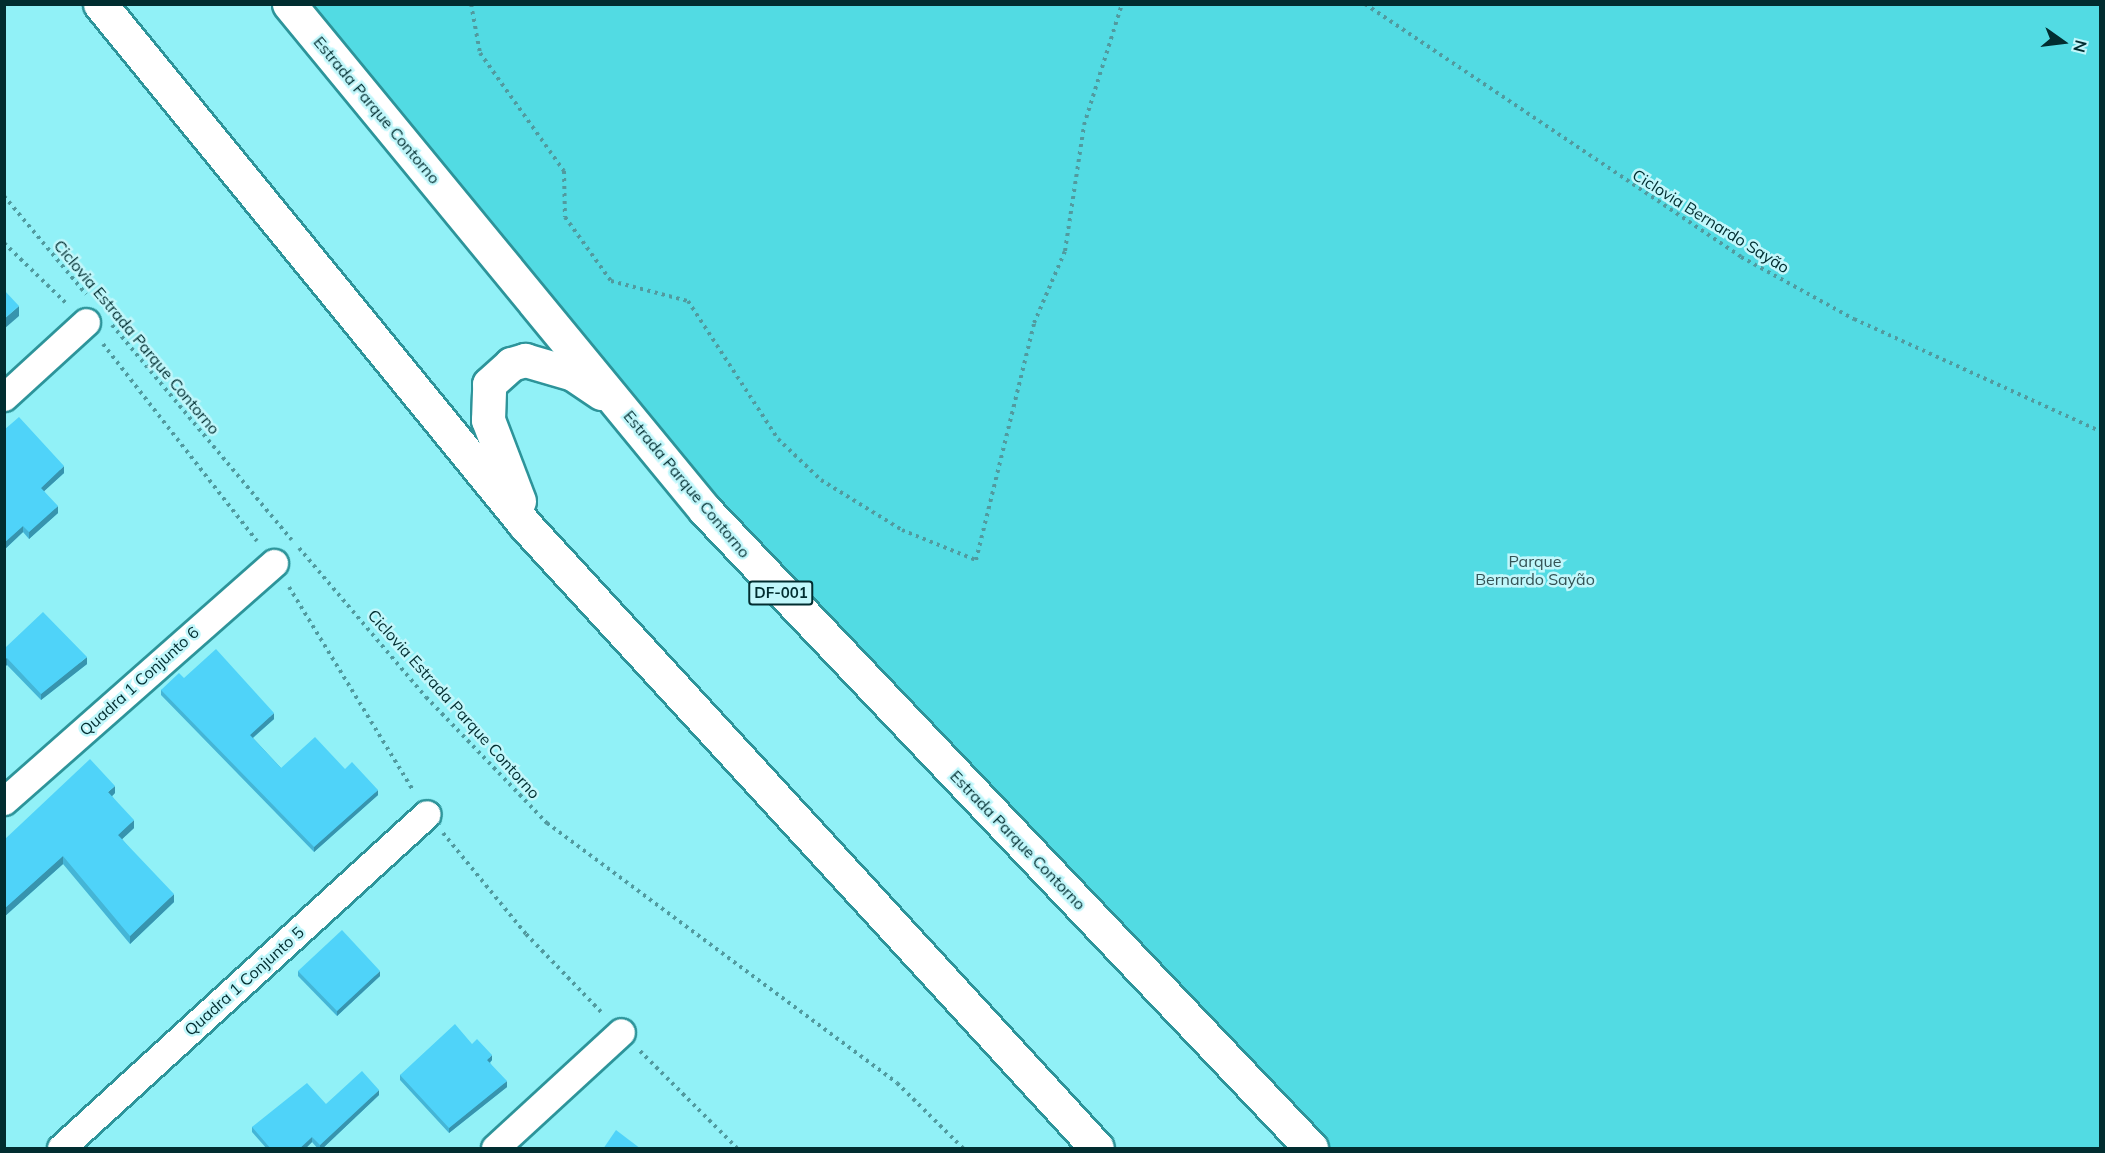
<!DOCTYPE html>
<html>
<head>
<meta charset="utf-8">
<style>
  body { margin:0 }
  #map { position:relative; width:2105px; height:1153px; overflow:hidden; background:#91f1f7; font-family:Mulish,sans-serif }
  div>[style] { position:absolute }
  .green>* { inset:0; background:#52dbe3 }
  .path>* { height:4px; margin-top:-2px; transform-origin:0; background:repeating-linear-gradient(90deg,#519a9f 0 3px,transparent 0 7.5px) }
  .roads { filter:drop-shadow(2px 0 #2d949a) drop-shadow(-2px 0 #2d949a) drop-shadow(0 2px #2d949a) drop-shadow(0 -2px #2d949a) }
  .minor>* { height:27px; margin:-13.5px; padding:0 13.5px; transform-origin:13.5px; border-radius:13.5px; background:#fff }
  .primary>* { height:33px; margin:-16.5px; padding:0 16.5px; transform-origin:16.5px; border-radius:16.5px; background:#fff }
  .wall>* { inset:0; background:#44b5d6 }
  .shaded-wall>* { inset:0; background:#3794ae }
  .building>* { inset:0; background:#4fd3f9 }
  span { translate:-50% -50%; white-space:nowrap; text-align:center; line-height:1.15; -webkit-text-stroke:5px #c1f7fb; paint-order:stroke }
  .shield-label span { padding:2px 4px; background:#c1f7fb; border:2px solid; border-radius:4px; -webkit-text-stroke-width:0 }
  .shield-label { font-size:15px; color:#012d30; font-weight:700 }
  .street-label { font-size:16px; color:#012d30 }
  .park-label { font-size:16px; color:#345355 }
  .frame { position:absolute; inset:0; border:6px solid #012d30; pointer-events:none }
  .north { position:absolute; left:2033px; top:12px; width:60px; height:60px; -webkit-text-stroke:4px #c1f7fb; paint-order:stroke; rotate:104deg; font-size:16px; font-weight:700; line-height:24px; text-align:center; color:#012d30 }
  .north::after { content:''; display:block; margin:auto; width:21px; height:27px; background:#012d30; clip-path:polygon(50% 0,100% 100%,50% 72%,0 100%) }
</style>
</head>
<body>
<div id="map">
  <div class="green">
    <div style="clip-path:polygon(282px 5px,2100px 5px,2100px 1148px,1302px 1148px,911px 730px)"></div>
  </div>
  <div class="path">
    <div style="left:471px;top:4px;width:50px;rotate:79.6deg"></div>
    <div style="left:480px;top:53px;width:145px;rotate:54.6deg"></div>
    <div style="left:564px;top:171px;width:46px;rotate:88.8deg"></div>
    <div style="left:565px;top:217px;width:79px;rotate:54.3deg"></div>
    <div style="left:611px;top:281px;width:80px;rotate:14.6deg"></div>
    <div style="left:688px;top:301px;width:165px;rotate:56.9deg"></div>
    <div style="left:778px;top:439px;width:59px;rotate:43.6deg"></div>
    <div style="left:821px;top:480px;width:95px;rotate:31.7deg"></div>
    <div style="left:902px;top:530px;width:80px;rotate:22.1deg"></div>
    <div style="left:976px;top:560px;width:244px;rotate:-76.2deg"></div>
    <div style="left:1034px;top:323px;width:78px;rotate:-66.7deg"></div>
    <div style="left:1065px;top:251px;width:127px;rotate:-81.4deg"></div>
    <div style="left:1084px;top:125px;width:127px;rotate:-72.6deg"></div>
    <div style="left:1365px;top:4px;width:453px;rotate:33.9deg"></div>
    <div style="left:1741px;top:257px;width:129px;rotate:28.8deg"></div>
    <div style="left:1854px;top:319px;width:270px;rotate:24.5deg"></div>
    <div style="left:4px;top:196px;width:128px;rotate:50.1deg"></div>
    <div style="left:4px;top:243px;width:86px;rotate:44.1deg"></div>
    <div style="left:112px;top:325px;width:280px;rotate:50.1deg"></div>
    <div style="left:103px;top:344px;width:250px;rotate:52deg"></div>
    <div style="left:299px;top:548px;width:196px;rotate:49.6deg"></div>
    <div style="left:426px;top:697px;width:175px;rotate:46.2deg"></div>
    <div style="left:547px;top:823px;width:436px;rotate:36.6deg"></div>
    <div style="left:897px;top:1083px;width:93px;rotate:44.6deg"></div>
    <div style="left:289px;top:587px;width:238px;rotate:58.6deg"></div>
    <div style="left:443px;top:833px;width:131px;rotate:50.6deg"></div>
    <div style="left:526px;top:934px;width:111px;rotate:46.1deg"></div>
    <div style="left:640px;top:1051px;width:137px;rotate:45deg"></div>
  </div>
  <div class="roads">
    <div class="minor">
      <div style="left:4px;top:397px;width:111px;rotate:-42.4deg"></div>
      <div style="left:4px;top:801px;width:360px;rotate:-41.4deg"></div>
      <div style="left:61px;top:1148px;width:495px;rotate:-42.4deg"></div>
      <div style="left:495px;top:1148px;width:171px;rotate:-42.6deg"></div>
    </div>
    <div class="primary">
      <div style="left:100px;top:4px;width:674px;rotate:50.78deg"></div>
      <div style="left:526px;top:526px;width:844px;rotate:47.45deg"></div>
      <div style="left:289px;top:4px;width:655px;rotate:50.58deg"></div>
      <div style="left:705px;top:510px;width:880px;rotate:46.47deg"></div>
      <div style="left:519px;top:501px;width:87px;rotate:-110.9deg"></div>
      <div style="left:488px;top:420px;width:36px;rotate:-88deg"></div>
      <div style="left:489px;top:384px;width:30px;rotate:-42deg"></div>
      <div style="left:511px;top:364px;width:15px;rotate:-16deg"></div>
      <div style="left:525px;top:360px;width:50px;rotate:16.3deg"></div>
      <div style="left:573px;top:374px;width:34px;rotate:34deg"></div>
    </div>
  </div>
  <div class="wall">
    <div style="clip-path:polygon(4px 430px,64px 473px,44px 491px,58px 513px,29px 539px,23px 532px,4px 550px)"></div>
    <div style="clip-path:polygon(4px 645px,6px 647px,87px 664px,41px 700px,7px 665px,4px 667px)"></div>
    <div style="clip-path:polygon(184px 678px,274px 719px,253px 738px,281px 768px,345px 769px,378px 795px,314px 852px,161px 695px,161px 690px)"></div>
    <div style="clip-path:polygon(115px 793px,112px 796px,134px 828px,122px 839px,174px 902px,130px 944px,63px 864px,4px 917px,4px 840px)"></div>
    <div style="clip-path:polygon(298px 971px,380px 976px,337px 1016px,298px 976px)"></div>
    <div style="clip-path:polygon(472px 1044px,492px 1060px,490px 1063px,507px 1087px,449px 1133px,400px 1080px,400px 1075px)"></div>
    <div style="clip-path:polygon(379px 1095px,322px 1149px,318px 1149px,312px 1142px,305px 1149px,267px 1149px,252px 1132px,252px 1127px,326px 1104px)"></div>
  </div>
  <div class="shaded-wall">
    <div style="clip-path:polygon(19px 306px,19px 316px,4px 329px,4px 319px)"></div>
    <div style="clip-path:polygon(64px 466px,64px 473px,41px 494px,41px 488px)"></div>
    <div style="clip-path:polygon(58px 506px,58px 513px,29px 539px,29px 532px)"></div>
    <div style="clip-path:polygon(23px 526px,23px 532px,4px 550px,4px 543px)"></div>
    <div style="clip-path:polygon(87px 657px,87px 664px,41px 700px,41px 694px)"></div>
    <div style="clip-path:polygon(7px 658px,7px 665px,4px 667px,4px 660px)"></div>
    <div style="clip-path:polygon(274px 713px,274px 719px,250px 740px,250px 735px)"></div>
    <div style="clip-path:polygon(115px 786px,115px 793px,108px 800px,108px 792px)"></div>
    <div style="clip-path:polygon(378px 790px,378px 795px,314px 852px,314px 847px)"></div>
    <div style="clip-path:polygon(134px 820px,134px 828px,118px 843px,118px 835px)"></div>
    <div style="clip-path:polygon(63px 856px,63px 864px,4px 917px,4px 909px)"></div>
    <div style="clip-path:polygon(174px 894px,174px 902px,130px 944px,130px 936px)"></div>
    <div style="clip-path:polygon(380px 971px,380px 976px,337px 1016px,337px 1011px)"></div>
    <div style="clip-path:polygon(492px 1055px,492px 1060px,487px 1065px,487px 1060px)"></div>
    <div style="clip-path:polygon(507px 1081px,507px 1087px,449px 1133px,449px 1128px)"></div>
    <div style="clip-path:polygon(379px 1090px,379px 1095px,322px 1149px,320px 1149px,320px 1145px)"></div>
    <div style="clip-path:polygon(312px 1137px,312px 1142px,305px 1149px,299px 1149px)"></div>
  </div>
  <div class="building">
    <div style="clip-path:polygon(4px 290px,19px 306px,4px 319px)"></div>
    <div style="clip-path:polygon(19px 417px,64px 466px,41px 488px,58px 506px,29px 532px,23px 526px,4px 543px,4px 430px)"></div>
    <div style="clip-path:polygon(43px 612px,87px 657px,41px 694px,7px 658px,4px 660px,4px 645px,6px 647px)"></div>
    <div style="clip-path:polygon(216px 649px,274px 713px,250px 735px,281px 768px,315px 737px,345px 769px,352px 762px,378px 790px,314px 847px,161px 690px,179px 673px,184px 678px)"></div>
    <div style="clip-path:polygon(90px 759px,115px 786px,108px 792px,134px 820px,118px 835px,174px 894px,130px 936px,63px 856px,4px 909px,4px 840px)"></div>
    <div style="clip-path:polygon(342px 930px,380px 971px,337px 1011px,298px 971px)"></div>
    <div style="clip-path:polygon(455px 1024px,472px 1044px,477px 1039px,492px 1055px,487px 1060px,507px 1081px,449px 1128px,400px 1075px)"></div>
    <div style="clip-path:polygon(362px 1071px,379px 1090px,320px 1145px,312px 1137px,299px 1149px,271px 1149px,252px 1127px,307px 1083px,326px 1104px)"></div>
    <div style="clip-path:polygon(616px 1130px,641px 1149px,603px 1149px)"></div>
  </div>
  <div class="shield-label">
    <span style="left:781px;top:593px">DF-001</span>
  </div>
  <div class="street-label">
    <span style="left:377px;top:110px;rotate:50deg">Estrada Parque Contorno</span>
    <span style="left:1711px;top:221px;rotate:32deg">Ciclovia Bernardo Sayão</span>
    <span style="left:137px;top:337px;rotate:50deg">Ciclovia Estrada Parque Contorno</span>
    <span style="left:687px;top:484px;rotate:50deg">Estrada Parque Contorno</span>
    <span style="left:139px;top:681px;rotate:-42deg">Quadra 1 Conjunto 6</span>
    <span style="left:454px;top:704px;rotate:48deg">Ciclovia Estrada Parque Contorno</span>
    <span style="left:1018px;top:840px;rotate:46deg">Estrada Parque Contorno</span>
    <span style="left:244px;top:981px;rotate:-42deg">Quadra 1 Conjunto 5</span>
  </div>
  <div class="park-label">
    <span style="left:1535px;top:570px">Parque<br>Bernardo Sayão</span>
  </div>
  <div class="frame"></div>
  <div class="north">N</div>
</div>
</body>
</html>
